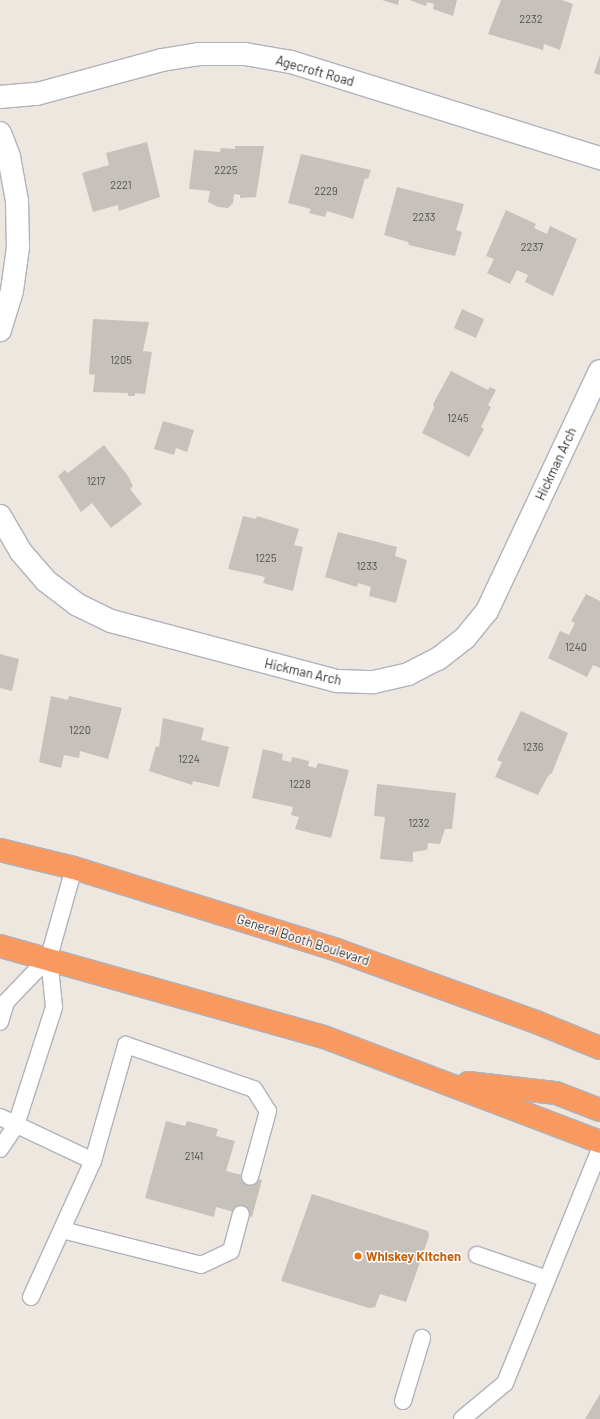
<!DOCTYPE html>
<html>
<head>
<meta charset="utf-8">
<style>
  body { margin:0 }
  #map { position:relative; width:600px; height:1419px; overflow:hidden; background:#ede7e0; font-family:Barlow,sans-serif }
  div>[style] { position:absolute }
  .building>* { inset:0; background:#c6c1bb }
  .roads { filter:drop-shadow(1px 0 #b0b2bc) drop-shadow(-1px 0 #b0b2bc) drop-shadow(0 1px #b0b2bc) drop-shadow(0 -1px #b0b2bc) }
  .lane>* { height:16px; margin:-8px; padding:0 8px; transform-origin:8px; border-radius:8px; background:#fff }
  .street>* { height:22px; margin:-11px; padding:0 11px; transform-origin:11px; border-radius:11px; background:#fff }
  .highway>* { height:22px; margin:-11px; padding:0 11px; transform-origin:11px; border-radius:11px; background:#f89a60 }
  .dots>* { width:11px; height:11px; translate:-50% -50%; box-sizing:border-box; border:2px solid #fff; border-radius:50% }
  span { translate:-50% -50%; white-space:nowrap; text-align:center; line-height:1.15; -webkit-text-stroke:3px #fff; paint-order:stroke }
  .number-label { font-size:11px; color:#525150 }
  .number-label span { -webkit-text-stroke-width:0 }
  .street-label { font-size:13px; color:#2c2c2c }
  .food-label { font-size:13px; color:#c56008; font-weight:700 }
  .left { translate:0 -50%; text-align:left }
</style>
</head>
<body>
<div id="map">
  <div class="building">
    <div style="clip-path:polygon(382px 0,399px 0,398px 5px)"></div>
    <div style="clip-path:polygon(409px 0,457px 0,453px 16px,433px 9px,434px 4px,427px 2px,426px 6px)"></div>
    <div style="clip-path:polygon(501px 0,562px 0,573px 4px,560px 50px,544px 44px,543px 50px,488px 34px)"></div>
    <div style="clip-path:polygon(600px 55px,600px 75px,594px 73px)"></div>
    <div style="clip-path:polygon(147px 142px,160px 197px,119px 211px,118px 205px,93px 212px,82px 173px,109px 165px,106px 153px)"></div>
    <div style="clip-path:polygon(235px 146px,264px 146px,256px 197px,240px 198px,240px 195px,234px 194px,233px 203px,228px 208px,218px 207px,208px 202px,210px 191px,189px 189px,194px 150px,220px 152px,221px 148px,235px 149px)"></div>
    <div style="clip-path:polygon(301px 154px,371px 170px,368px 179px,365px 178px,353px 219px,327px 211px,325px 217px,309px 213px,311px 209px,288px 203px)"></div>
    <div style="clip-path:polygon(397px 187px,464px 204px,456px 230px,462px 232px,455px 256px,409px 245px,408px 242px,384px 235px)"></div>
    <div style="clip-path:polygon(506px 210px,536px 224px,534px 228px,547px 234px,550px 226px,577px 239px,553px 296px,525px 282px,528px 275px,517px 270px,510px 284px,487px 273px,494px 259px,486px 256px)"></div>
    <div style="clip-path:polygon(462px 309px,484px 319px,476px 338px,454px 328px)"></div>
    <div style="clip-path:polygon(93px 319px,149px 322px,143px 351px,152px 352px,145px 394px,135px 393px,135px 396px,128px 396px,128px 393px,93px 392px,95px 375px,89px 374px)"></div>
    <div style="clip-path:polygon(451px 371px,488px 390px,490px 387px,496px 390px,488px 405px,491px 407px,481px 427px,484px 429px,469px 457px,422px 433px,434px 408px,433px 404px)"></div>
    <div style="clip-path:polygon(163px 421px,194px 430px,187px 452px,176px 448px,174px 455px,154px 449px)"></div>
    <div style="clip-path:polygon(104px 445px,128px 476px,133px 486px,130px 489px,142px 504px,111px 528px,92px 503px,81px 512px,58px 476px,65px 470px,68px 473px)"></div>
    <div style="clip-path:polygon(243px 516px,256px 519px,257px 516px,299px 529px,294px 545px,303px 547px,293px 591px,263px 583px,265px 577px,228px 569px)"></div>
    <div style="clip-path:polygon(338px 532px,397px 547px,395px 556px,407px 560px,396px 603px,369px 596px,371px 587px,358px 583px,357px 587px,325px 577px)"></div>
    <div style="clip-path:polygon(586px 594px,600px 601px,600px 668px,593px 665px,587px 677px,548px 658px,560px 631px,569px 635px,575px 623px,571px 621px)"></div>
    <div style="clip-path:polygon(0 654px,19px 659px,12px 691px,0 688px)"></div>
    <div style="clip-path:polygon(51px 696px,68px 700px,69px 696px,122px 708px,108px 759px,80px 751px,79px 758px,64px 755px,61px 768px,39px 762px)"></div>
    <div style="clip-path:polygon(521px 711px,568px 733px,552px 773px,548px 776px,538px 795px,495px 777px,502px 762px,497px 760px)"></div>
    <div style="clip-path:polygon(163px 718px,204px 728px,201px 740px,229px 747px,219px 787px,193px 781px,192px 785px,149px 771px,156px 746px,159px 747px)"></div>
    <div style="clip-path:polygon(263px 749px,283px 754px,282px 760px,291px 762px,292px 757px,309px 761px,308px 766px,316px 768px,318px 763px,349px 770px,331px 838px,295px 829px,299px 817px,291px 815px,293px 807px,252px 798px)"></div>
    <div style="clip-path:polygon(377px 784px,456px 793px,452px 829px,445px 829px,440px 844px,428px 843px,427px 850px,413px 852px,413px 862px,380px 859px,385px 817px,374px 816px)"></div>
    <div style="clip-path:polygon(166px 1121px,185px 1126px,187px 1121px,218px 1129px,216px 1136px,235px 1141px,226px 1171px,262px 1180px,252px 1217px,216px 1207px,214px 1217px,145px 1198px)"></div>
    <div style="clip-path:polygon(312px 1194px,428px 1231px,429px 1236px,406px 1302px,380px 1294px,375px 1307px,369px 1308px,281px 1281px)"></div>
    <div style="clip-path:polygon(600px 1394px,600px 1419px,585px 1419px)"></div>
  </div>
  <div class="roads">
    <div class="lane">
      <div style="left:0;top:1022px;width:21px;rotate:-73deg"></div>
      <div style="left:6px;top:1002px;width:62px;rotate:-46.3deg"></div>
      <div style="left:0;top:1117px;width:103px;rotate:25.3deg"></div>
      <div style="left:0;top:1149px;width:29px;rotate:-56deg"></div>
      <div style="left:16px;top:1125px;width:124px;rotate:-72.1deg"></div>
      <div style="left:54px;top:1007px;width:50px;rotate:-95.7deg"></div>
      <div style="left:49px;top:957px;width:92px;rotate:-74.3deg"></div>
      <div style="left:62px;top:1230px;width:143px;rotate:14.1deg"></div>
      <div style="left:201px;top:1265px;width:33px;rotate:-25deg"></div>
      <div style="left:231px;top:1251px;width:38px;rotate:-75deg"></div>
      <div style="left:477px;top:1255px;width:74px;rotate:18.9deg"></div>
      <div style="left:31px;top:1297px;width:149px;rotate:-65.5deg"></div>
      <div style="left:93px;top:1161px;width:121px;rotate:-74.1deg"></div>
      <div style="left:126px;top:1045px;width:135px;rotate:19deg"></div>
      <div style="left:254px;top:1089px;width:26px;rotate:58deg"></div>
      <div style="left:268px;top:1111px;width:68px;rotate:105.3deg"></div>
      <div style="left:403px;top:1401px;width:66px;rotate:-73.2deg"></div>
      <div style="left:462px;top:1419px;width:56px;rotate:-39.9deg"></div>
      <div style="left:505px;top:1383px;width:253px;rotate:-67.9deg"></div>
    </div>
    <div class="street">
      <div style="left:0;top:97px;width:37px;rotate:-5deg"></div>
      <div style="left:37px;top:94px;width:130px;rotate:-15.2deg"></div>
      <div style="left:162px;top:60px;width:37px;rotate:-9deg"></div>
      <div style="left:199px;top:54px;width:46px"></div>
      <div style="left:245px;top:54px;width:47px;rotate:9.9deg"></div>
      <div style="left:291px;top:62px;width:324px;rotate:17.3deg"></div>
      <div style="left:0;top:133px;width:26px;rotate:69deg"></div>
      <div style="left:9px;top:157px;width:45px;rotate:79.7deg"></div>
      <div style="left:17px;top:201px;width:46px;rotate:88.8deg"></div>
      <div style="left:18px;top:247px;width:44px;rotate:97.8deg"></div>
      <div style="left:12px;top:291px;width:41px;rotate:107.1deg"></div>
      <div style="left:0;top:516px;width:42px;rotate:59.7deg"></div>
      <div style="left:21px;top:552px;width:38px;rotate:49deg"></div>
      <div style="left:46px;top:581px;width:38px;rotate:37deg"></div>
      <div style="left:76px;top:604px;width:39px;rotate:26deg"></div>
      <div style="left:111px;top:621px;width:234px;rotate:14.9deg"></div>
      <div style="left:337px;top:681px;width:37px;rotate:2deg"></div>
      <div style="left:374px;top:682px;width:35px;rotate:-13deg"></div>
      <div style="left:408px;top:674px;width:34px;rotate:-27deg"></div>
      <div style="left:438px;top:659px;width:34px;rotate:-38deg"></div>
      <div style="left:465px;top:638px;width:35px;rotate:-51deg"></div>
      <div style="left:487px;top:611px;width:265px;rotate:-64.8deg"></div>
    </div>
    <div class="highway">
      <div style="left:0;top:850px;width:76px;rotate:13.7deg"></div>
      <div style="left:74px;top:868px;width:275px;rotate:17.3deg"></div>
      <div style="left:337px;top:950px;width:212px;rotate:19.9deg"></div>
      <div style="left:536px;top:1022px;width:69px;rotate:22.1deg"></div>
      <div style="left:0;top:946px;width:337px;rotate:15.7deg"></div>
      <div style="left:324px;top:1037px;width:295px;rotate:20.8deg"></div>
      <div style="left:468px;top:1083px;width:89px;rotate:6.5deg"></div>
      <div style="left:556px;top:1093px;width:47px;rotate:21.1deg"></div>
    </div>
  </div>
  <div class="dots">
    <div style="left:358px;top:1256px;background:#e8710a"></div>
  </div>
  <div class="number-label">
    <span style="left:531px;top:19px">2232</span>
    <span style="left:226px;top:170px">2225</span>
    <span style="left:121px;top:185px">2221</span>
    <span style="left:326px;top:191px">2229</span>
    <span style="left:424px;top:217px">2233</span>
    <span style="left:532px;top:247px">2237</span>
    <span style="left:121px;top:360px">1205</span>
    <span style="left:458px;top:418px">1245</span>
    <span style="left:96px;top:481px">1217</span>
    <span style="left:266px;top:558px">1225</span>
    <span style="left:367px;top:566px">1233</span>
    <span style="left:576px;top:647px">1240</span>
    <span style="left:80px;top:730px">1220</span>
    <span style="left:533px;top:747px">1236</span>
    <span style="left:189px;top:759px">1224</span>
    <span style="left:300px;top:784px">1228</span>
    <span style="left:419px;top:823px">1232</span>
    <span style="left:194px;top:1156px">2141</span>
  </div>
  <div class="street-label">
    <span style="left:315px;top:71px;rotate:16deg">Agecroft Road</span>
    <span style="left:556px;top:464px;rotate:-65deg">Hickman Arch</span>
    <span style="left:303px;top:672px;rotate:13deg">Hickman Arch</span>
    <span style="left:303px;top:940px;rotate:18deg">General Booth Boulevard</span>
  </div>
  <div class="food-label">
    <span class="left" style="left:366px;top:1256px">Whiskey Kitchen</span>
  </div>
</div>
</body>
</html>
